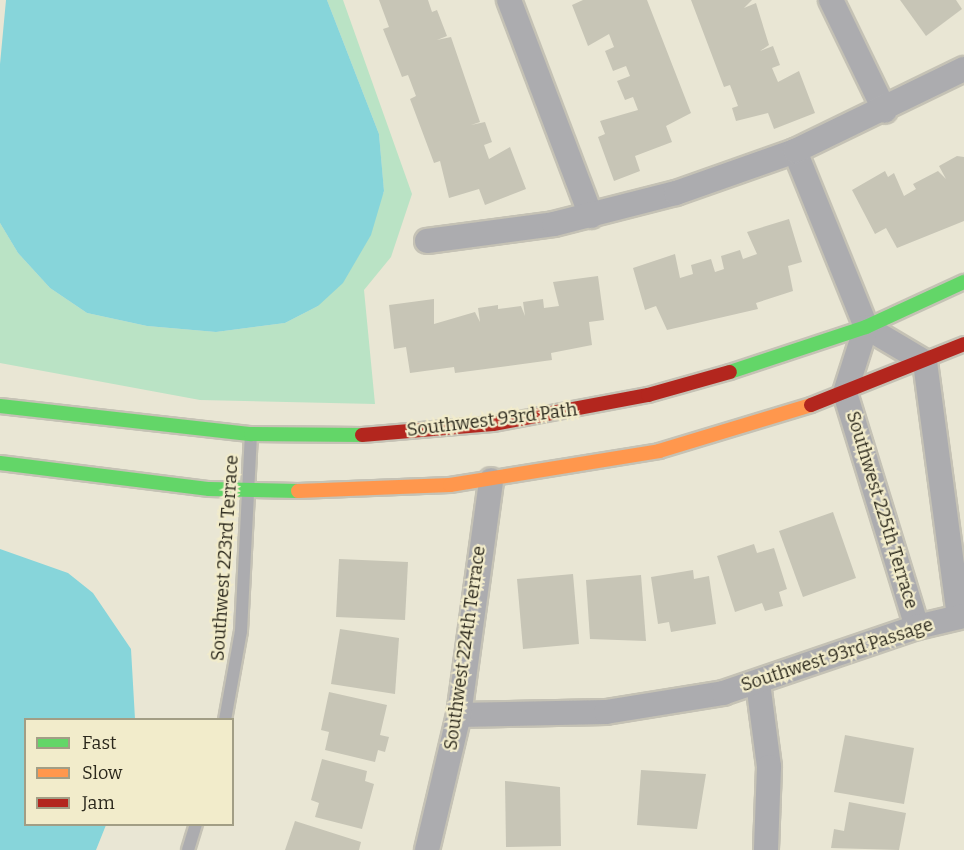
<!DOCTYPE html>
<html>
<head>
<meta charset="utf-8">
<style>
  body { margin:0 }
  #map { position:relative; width:964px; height:850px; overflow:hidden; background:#e9e6d4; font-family:Bitter,serif }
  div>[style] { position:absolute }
  .green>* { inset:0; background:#bae3c5 }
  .water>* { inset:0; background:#87d5da }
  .building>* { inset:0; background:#c7c5b6 }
  .roads { filter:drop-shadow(2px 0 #c5c2b5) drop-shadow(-2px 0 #c5c2b5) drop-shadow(0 2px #c5c2b5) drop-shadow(0 -2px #c5c2b5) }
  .lane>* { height:12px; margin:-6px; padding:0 6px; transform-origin:6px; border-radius:6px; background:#acacaf }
  .street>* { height:24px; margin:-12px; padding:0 12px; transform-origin:12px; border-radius:12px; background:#acacaf }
  .fast>* { height:14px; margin:-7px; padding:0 7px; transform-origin:7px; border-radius:7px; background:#63d668 }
  .slow>* { height:14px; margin:-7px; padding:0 7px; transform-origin:7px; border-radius:7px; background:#ff974d }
  .jam>* { height:14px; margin:-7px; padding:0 7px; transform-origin:7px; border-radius:7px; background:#b3261e }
  span { translate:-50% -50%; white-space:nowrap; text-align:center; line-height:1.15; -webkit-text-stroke:4.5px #f2eccb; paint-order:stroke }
  .street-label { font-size:18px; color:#2b281c }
  .legend { position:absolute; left:24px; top:718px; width:210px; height:108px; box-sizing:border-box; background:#f2eccb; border:2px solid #a29e85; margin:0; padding:8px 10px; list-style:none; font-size:18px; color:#2b281c }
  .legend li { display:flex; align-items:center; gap:12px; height:30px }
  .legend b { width:30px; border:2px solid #a29e85 }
</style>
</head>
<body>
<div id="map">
  <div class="green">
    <div style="clip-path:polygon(327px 0,343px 0,412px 194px,391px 257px,364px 290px,375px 404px,200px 400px,0 363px,0 223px,18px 253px,50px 288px,87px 313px,147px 326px,216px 332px,285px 323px,318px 306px,384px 192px,379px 134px)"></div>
  </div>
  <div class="water">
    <div style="clip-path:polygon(6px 0,327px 0,379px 134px,384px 191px,371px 235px,343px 283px,318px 306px,285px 323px,216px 332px,147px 326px,87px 313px,50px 288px,18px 253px,0 223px,0 64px)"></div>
    <div style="clip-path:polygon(0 549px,68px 573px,93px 593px,131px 649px,135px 719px,26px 720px,26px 824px,106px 825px,96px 850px,0 850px)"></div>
  </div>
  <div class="building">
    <div style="clip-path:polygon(379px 0,428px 0,432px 12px,437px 10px,447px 36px,437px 40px,451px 37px,480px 122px,471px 125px,485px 122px,492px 142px,484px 145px,489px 159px,510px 147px,526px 189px,485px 205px,479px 189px,449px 198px,440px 161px,434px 163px,410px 99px,416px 96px,408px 75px,402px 77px,383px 29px,389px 27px)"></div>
    <div style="clip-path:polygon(583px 0,647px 0,691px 113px,666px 126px,672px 142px,635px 156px,640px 171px,614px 181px,598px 137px,605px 134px,600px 121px,638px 110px,633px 97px,625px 100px,617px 81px,630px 76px,626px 66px,613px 71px,605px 51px,614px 47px,609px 34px,588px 46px,572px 5px)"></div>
    <div style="clip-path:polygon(691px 0,752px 0,744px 8px,756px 3px,769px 45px,760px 51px,773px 46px,780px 65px,772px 68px,778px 82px,799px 71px,815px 113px,774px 129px,768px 113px,736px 121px,732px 108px,738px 106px,730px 85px,724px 87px)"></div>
    <div style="clip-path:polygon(900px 0,956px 0,962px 9px,926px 36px)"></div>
    <div style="clip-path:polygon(957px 156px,964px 157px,964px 221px,897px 248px,886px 228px,875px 234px,852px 190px,885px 171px,888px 177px,894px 173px,904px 196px,916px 189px,913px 184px,938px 171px,946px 179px,939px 166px)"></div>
    <div style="clip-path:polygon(789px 219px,802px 262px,788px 266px,793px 291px,756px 303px,758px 309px,667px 330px,656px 306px,645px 310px,633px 268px,675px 254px,680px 278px,693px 274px,691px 265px,711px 259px,715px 272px,724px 269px,721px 256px,740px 250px,743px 259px,757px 254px,747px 232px)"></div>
    <div style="clip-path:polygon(598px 276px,604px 320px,589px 322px,592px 345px,551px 353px,552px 360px,455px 373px,454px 367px,410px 373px,406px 347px,394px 349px,389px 305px,434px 299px,434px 324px,475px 312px,480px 322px,478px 308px,498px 305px,498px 309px,521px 306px,525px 316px,523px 302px,543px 299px,544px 308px,559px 306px,553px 282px)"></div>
    <div style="clip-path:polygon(833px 512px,856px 578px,803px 597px,779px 531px)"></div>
    <div style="clip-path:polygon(754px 544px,757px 553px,774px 548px,787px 589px,779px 592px,783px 606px,765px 611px,762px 603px,735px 612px,717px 556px)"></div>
    <div style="clip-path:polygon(339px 559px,408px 562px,405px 620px,336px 617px)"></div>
    <div style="clip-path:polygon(693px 570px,694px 579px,709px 576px,716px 624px,671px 632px,669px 622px,658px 624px,651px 577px)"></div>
    <div style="clip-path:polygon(573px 574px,579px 644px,523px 649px,517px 579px)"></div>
    <div style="clip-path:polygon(641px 575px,646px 641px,590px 639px,586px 580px)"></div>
    <div style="clip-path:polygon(340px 629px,399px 638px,395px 694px,331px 684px)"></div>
    <div style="clip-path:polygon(329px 692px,387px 705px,380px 735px,389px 737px,385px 752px,378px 750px,375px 762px,325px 750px,329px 732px,321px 730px)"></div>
    <div style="clip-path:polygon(845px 735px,914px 748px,904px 804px,834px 792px)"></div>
    <div style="clip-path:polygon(322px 759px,367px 771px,365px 781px,374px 784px,362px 829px,315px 817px,319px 803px,311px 800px)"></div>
    <div style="clip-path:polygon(641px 770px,706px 774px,697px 829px,637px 825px)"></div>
    <div style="clip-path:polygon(505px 781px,560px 787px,561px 846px,506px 847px)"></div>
    <div style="clip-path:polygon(849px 802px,906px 813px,899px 850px,831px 848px,834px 829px,844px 831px)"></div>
    <div style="clip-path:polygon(295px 821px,361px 842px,359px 850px,285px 850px)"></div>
  </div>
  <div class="roads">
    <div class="lane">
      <div style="left:225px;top:720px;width:90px;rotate:-79.8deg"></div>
      <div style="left:241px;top:631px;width:195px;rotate:-87.1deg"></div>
      <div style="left:188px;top:850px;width:27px;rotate:-73deg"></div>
    </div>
    <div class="street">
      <div style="left:509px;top:0;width:231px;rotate:69.2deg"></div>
      <div style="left:831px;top:0;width:123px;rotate:64.1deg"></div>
      <div style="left:795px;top:151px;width:190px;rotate:68deg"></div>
      <div style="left:427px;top:241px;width:128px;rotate:-7.6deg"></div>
      <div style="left:554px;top:224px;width:126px;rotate:-14.3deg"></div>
      <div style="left:676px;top:193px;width:126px;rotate:-19.4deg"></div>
      <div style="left:795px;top:151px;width:188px;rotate:-25.9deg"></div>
      <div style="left:866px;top:327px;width:69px;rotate:30.7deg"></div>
      <div style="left:925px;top:362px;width:256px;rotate:82.4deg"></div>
      <div style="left:866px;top:327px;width:69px;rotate:107.7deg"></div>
      <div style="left:845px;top:393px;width:245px;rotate:72.9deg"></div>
      <div style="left:758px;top:683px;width:85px;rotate:82.5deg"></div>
      <div style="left:769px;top:767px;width:83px;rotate:92.1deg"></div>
      <div style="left:459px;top:715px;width:147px;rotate:-1.2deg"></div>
      <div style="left:606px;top:712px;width:119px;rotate:-9.2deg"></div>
      <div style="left:723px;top:693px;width:205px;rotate:-18.8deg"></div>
      <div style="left:917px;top:627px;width:48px;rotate:-13.2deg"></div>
      <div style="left:427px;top:850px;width:139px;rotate:-76.7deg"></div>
      <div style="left:459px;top:715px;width:237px;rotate:-82.2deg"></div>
    </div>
    <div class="fast">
      <div style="left:730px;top:372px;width:143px;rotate:-18.3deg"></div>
      <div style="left:866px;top:327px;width:108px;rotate:-24.7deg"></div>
      <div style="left:0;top:406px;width:253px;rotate:6.4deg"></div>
      <div style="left:251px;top:434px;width:111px;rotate:0.5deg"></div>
      <div style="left:0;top:463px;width:211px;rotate:7.1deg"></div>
      <div style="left:209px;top:489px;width:89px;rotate:1.3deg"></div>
    </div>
    <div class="slow">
      <div style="left:298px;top:491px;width:152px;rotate:-2.3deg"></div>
      <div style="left:450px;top:485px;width:212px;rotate:-9.2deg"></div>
      <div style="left:659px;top:451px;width:159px;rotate:-16.8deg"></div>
    </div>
    <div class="jam">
      <div style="left:811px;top:405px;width:165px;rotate:-21.7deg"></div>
      <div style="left:362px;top:435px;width:131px;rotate:-4.8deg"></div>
      <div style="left:493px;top:424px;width:158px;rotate:-10.6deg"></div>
      <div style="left:648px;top:395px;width:85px;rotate:-15.7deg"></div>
    </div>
  </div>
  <div class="street-label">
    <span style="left:492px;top:420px;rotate:-7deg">Southwest 93rd Path</span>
    <span style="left:882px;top:510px;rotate:73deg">Southwest 225th Terrace</span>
    <span style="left:225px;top:558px;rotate:-86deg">Southwest 223rd Terrace</span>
    <span style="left:465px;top:648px;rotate:-82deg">Southwest 224th Terrace</span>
    <span style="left:837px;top:655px;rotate:-18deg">Southwest 93rd Passage</span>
  </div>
  <ul class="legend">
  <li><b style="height:8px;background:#63d668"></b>Fast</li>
  <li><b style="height:8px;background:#ff974d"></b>Slow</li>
  <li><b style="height:8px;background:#b3261e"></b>Jam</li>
  </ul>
</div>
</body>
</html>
